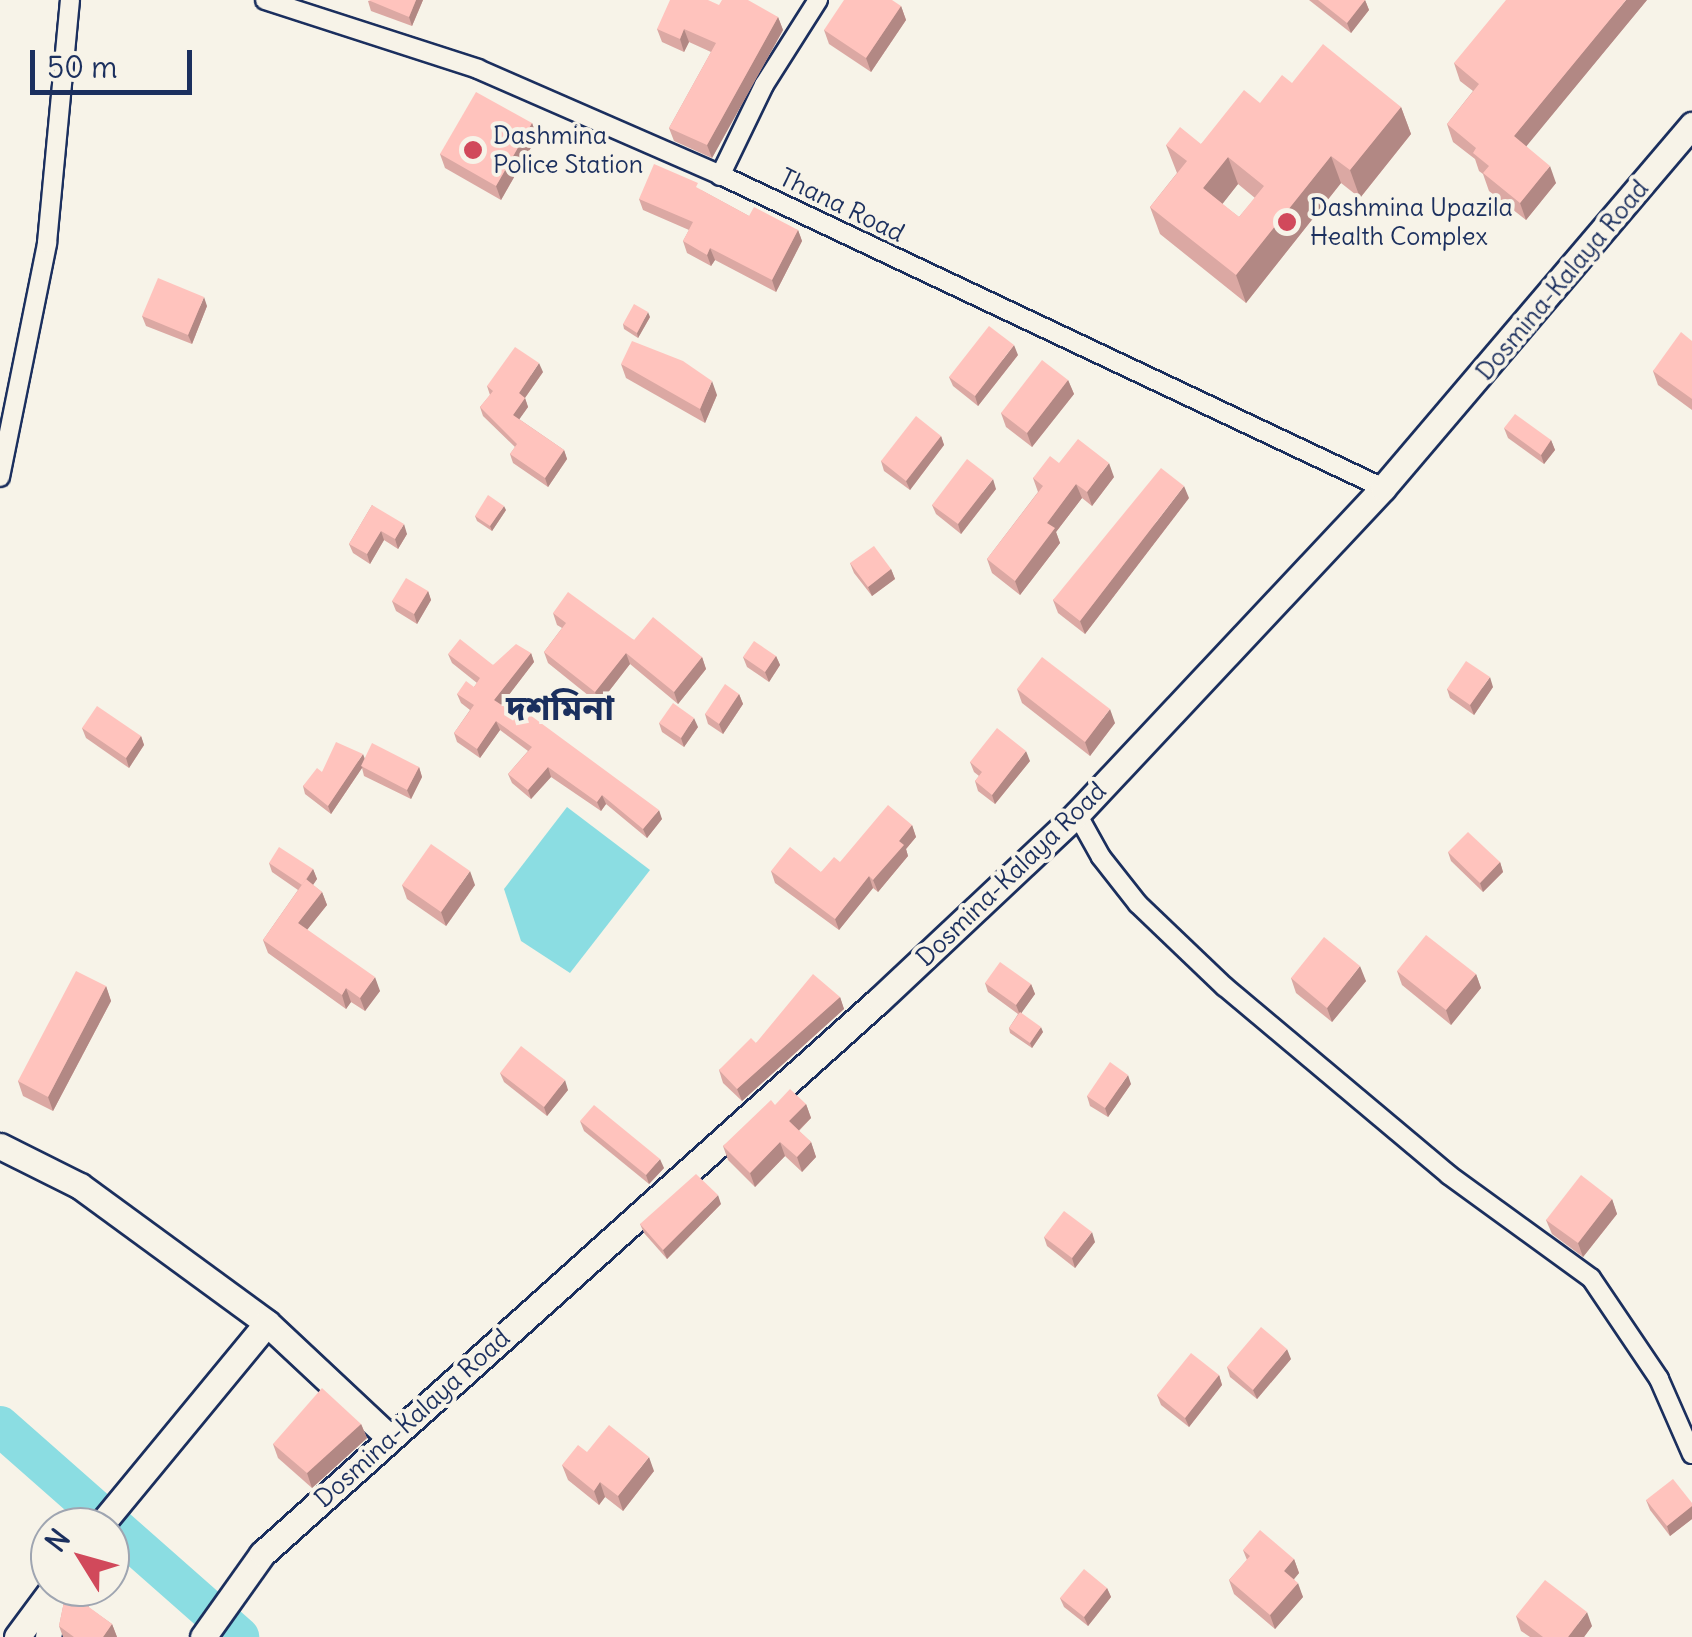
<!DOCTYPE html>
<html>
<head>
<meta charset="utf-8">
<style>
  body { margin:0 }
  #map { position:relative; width:1692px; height:1637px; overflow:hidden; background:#f7f3e8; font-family:Delius,"Noto Sans Bengali",sans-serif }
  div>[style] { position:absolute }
  .water>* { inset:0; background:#8bdde2 }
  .river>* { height:40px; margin:-20px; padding:0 20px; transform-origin:20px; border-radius:20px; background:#8bdde2 }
  .roads { filter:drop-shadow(2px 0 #1b2f5e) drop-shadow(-2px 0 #1b2f5e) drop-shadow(0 2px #1b2f5e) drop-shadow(0 -2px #1b2f5e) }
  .street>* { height:18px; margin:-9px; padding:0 9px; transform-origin:9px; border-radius:9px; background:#f7f3e8 }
  .secondary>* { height:25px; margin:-12.5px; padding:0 12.5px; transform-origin:12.5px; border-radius:12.5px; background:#f7f3e8 }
  .wall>* { inset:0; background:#dba8a3 }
  .shaded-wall>* { inset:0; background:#b28884 }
  .building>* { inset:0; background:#ffc3bd }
  .dots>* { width:28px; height:28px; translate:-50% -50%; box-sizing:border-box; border:5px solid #f7f3e8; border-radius:50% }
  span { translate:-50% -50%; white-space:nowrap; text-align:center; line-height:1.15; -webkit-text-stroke:8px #f7f3e8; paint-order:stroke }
  .poi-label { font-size:25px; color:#1b2f5e }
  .left { translate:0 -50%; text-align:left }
  .street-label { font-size:25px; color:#1b2f5e }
  .district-label { font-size:35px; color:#1b2f5e; font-weight:700 }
  .north { position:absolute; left:30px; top:1507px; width:100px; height:100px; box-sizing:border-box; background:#f7f3e8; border:2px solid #9fa5b1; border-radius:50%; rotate:307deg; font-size:28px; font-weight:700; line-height:40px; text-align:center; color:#1b2f5e }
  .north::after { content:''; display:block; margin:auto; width:35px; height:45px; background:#d1495b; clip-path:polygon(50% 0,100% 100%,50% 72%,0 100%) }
  .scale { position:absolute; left:30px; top:50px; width:162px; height:45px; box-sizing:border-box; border:5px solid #1b2f5e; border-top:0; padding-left:12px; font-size:30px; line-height:35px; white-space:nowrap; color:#1b2f5e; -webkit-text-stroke:8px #f7f3e8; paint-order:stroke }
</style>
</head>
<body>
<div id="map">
  <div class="water">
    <div style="clip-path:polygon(567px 807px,650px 870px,570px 973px,521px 941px,504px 889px)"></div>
  </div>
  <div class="river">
    <div style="left:0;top:1426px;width:319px;rotate:41.4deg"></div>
  </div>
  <div class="roads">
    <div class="street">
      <div style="left:265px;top:0;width:224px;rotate:17.9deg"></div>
      <div style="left:478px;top:69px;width:272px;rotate:23.6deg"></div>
      <div style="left:727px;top:178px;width:726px;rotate:25.29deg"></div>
      <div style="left:720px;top:176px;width:101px;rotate:-64.2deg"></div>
      <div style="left:764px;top:85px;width:101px;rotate:-57.6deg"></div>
      <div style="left:0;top:477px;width:239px;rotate:-78.6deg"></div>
      <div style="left:47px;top:243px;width:244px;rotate:-84.6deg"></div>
      <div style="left:1077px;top:814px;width:49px;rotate:60.8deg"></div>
      <div style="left:1101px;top:857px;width:60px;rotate:51.8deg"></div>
      <div style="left:1138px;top:904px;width:120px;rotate:43.7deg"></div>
      <div style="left:1225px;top:987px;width:292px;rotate:40deg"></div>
      <div style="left:1449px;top:1175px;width:175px;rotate:36deg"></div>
      <div style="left:1591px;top:1278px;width:122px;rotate:56deg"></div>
      <div style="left:1659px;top:1379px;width:82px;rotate:66.3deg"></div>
    </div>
    <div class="secondary">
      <div style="left:0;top:1146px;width:89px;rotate:26.6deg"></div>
      <div style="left:80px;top:1186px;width:232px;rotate:36.2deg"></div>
      <div style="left:267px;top:1323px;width:167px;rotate:43.1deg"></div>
      <div style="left:99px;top:1527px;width:264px;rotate:-50.5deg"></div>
      <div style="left:17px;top:1637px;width:62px;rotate:-53.5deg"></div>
      <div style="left:48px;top:1637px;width:45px;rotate:-78.4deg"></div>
      <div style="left:203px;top:1637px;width:102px;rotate:-54.6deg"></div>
      <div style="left:262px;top:1554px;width:829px;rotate:-41.92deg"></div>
      <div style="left:879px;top:1000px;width:272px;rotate:-43.2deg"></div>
      <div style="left:1077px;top:814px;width:447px;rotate:-46.8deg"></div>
      <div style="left:1383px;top:488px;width:477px;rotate:-49.6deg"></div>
    </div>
  </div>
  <div class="wall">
    <div style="clip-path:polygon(423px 0,412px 26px,371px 11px,368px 1px)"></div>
    <div style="clip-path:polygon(1309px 0,1365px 0,1369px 10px,1351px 33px)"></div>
    <div style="clip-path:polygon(1647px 0,1526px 146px,1556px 183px,1526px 220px,1489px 191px,1483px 174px,1479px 171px,1475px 159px,1453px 142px,1447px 124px,1473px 91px,1460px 81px,1454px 63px)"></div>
    <div style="clip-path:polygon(719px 5px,778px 17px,783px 30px,712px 158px,674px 141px,669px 128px,711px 52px,689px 42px,684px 52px,662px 42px,657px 29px)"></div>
    <div style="clip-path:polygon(901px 6px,906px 20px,871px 72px,829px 44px,824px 30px)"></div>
    <div style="clip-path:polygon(evenodd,1292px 83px,1401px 107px,1411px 134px,1360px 198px,1341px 183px,1246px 303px,1160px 234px,1150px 207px,1177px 173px,1166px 145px,1201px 144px,1292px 83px,1238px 184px,1255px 198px,1239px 217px,1222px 204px,1238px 184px)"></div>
    <div style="clip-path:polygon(532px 123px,537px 137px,501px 200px,445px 168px,440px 154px)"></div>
    <div style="clip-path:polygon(701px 190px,749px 216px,798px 230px,802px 241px,776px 292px,715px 260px,711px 266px,687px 253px,683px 241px,689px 230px,643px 210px,639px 199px)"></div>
    <div style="clip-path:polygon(207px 306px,192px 344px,146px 326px,142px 316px)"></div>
    <div style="clip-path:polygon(650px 317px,638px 338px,624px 329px,623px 324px)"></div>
    <div style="clip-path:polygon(1692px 341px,1692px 410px,1658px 385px,1653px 371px)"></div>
    <div style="clip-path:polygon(1018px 355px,978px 406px,953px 386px,949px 377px)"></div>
    <div style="clip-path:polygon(621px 364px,717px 395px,705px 423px,626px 378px)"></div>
    <div style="clip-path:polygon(543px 372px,525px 398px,528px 407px,519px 419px,564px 450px,567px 459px,548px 487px,513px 463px,510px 454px,515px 447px,483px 416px,480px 407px,490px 395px,487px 386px)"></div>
    <div style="clip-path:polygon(1068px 380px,1074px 394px,1032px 447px,1006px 427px,1001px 413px)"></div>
    <div style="clip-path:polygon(1504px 428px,1551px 440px,1555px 450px,1544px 464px,1508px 438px)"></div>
    <div style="clip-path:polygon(941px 436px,944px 445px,910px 490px,884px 471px,881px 461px)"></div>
    <div style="clip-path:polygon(1059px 463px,1114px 477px,1092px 506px,1082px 498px,1056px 532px,1060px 543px,1020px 595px,992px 573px,987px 559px,1038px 492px,1033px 478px)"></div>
    <div style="clip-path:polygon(996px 489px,961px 534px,936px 514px,932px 505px)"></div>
    <div style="clip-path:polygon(1189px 498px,1085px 634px,1058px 613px,1053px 600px)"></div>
    <div style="clip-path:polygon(372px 505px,407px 534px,398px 549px,384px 540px,370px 564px,353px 553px,349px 544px)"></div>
    <div style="clip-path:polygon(506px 510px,492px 531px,477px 521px,475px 516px)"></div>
    <div style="clip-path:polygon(850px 563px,891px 569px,895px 579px,872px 596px,854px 573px)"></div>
    <div style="clip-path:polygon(428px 591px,431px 600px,417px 624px,396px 611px,392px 601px)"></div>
    <div style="clip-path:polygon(553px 613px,634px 640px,702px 657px,706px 669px,678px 704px,630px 664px,599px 704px,548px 663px,544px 652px,562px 628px,557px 625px)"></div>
    <div style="clip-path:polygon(531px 653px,534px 662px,501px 705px,662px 819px,647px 838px,606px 804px,601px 811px,551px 777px,531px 799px,512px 783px,508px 774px,528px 751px,500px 730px,480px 758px,457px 742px,454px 733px,470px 710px,461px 703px,457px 694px,474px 687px,477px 683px,452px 663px,448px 654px,493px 665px)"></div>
    <div style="clip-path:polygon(776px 656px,780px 665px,769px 682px,747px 667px,743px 657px)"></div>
    <div style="clip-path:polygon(1493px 687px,1474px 715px,1450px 698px,1447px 689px)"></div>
    <div style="clip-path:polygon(1017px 689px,1115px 723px,1090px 756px,1022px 703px)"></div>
    <div style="clip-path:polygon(739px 694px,743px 704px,723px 734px,708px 724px,705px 714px)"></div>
    <div style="clip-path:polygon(659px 723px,698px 727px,684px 747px,662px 732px)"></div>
    <div style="clip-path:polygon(82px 728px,141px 736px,144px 745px,129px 768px,86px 738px)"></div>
    <div style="clip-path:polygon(364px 759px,419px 767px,422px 777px,411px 799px,364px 776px,362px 768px,331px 814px,305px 794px,303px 786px,322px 772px)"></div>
    <div style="clip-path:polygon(1030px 761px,995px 804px,978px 791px,975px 781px,979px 776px,974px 772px,970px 762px)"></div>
    <div style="clip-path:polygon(912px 825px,916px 837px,906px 849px,908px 856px,878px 892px,873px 888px,839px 930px,775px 883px,771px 871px,821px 872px)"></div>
    <div style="clip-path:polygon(1448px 852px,1500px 862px,1503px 872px,1483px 892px,1451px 861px)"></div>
    <div style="clip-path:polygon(269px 863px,313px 869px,317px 879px,313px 885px,322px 892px,327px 905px,307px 930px,380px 991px,365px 1011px,351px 1002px,346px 1009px,268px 953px,263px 940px,298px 890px,272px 872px)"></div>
    <div style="clip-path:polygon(402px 885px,475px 885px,446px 926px,407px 899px)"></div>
    <div style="clip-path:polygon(1397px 971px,1476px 974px,1481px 988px,1451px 1025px,1402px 985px)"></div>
    <div style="clip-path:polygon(1291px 978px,1366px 981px,1332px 1022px,1296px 993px)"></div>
    <div style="clip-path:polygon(985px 983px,1031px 984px,1035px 994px,1021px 1013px,1043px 1032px,1032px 1048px,1010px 1033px,1009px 1028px,1018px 1014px,988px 992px)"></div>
    <div style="clip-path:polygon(106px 986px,111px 1001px,53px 1111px,23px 1096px,18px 1081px)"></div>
    <div style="clip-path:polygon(840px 997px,844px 1009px,742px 1101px,723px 1083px,719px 1070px,756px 1043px)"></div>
    <div style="clip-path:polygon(500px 1073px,568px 1090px,547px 1116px,504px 1082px)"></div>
    <div style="clip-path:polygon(1131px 1084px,1108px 1117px,1090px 1106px,1087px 1096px)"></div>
    <div style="clip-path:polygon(806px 1104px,811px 1118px,799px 1131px,811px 1142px,816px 1157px,802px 1172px,785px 1156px,755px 1187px,728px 1160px,723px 1146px,775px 1105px)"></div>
    <div style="clip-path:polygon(580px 1121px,664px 1168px,649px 1184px,584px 1131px)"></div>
    <div style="clip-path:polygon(1612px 1199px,1617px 1214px,1583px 1257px,1552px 1234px,1546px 1220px)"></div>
    <div style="clip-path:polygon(721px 1204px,667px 1259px,644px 1233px,640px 1224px)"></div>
    <div style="clip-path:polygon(1044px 1237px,1095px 1242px,1075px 1268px,1047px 1246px)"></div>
    <div style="clip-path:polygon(1291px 1359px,1257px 1399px,1230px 1377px,1227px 1367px)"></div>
    <div style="clip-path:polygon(1219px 1375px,1222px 1385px,1189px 1427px,1161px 1405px,1157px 1395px)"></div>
    <div style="clip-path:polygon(361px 1424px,367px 1438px,312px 1488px,278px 1458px,273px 1444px)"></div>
    <div style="clip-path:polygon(562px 1465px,654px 1471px,623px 1511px,605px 1497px,599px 1505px,568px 1480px)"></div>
    <div style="clip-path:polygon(1646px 1500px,1692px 1503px,1692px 1519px,1670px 1536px,1650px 1510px)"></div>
    <div style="clip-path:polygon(1243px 1550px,1294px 1559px,1299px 1573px,1294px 1579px,1303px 1597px,1275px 1629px,1234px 1594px,1229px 1580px,1247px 1560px)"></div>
    <div style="clip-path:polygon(67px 1587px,88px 1587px,93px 1600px,88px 1607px,112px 1624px,117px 1637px,63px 1637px,59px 1626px)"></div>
    <div style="clip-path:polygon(1107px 1588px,1111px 1597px,1088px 1626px,1064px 1607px,1060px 1598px)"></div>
    <div style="clip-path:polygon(1516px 1616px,1592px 1626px,1584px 1637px,1530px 1637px,1521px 1631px)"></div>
  </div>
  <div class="shaded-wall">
    <div style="clip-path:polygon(416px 0,423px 0,412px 26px,409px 17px)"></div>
    <div style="clip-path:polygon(1365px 0,1369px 10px,1351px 33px,1347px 23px)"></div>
    <div style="clip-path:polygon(1626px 0,1647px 0,1520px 154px,1514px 136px)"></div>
    <div style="clip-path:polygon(901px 6px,906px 20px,871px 72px,866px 58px)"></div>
    <div style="clip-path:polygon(778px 17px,783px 30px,712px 158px,707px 145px)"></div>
    <div style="clip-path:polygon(684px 29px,689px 42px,684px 52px,680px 39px)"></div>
    <div style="clip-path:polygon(1401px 107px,1411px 134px,1360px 198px,1350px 170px)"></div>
    <div style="clip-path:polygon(532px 123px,537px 137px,501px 200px,496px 186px)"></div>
    <div style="clip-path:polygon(1331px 156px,1341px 183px,1246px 303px,1236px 275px)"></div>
    <div style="clip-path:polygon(1228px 157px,1238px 184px,1213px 216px,1203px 188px)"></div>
    <div style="clip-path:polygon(1550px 166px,1556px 183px,1526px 220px,1520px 203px)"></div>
    <div style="clip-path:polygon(798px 230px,802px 241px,776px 292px,772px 280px)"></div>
    <div style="clip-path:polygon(710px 248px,715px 260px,711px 266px,707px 255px)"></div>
    <div style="clip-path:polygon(204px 297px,207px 306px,192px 344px,188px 335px)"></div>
    <div style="clip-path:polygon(648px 312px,650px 317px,638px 338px,637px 333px)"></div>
    <div style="clip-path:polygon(1014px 345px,1018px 355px,978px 406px,975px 396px)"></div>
    <div style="clip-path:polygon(539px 363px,543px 372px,522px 402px,519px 393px)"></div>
    <div style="clip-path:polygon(1068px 380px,1074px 394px,1032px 447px,1027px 433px)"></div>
    <div style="clip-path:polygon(712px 381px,717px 395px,705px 423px,700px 409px)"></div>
    <div style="clip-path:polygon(525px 398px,528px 407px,516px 424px,513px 415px)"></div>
    <div style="clip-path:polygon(941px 436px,944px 445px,910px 490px,906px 481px)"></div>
    <div style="clip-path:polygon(1551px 440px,1555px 450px,1544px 464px,1541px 455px)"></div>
    <div style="clip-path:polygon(564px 450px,567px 459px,548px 487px,545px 478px)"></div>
    <div style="clip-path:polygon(1109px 463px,1114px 477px,1092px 506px,1087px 492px)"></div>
    <div style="clip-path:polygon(993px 479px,996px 489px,961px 534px,958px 524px)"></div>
    <div style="clip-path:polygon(1076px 484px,1082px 498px,1056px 532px,1060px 543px,1020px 595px,1015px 581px,1047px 523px)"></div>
    <div style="clip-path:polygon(1184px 486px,1189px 498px,1085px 634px,1080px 621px)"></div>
    <div style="clip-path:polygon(504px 506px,506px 510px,492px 531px,490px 526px)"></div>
    <div style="clip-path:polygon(404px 524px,407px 534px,398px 549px,395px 539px)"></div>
    <div style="clip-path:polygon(381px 531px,384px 540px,370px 564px,367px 554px)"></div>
    <div style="clip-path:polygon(891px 569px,895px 579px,872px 596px,868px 587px)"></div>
    <div style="clip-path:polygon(428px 591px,431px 600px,417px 624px,414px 614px)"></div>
    <div style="clip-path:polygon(531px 653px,534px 662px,498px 709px,494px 700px)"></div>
    <div style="clip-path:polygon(626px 653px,630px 664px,599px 704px,595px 692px)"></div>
    <div style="clip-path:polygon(776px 656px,780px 665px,769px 682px,765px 672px)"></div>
    <div style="clip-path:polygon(702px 657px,706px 669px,678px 704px,674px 692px)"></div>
    <div style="clip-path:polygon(1490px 677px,1493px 687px,1474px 715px,1470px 705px)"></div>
    <div style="clip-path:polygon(739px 694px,743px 704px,723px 734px,719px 724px)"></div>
    <div style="clip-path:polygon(1110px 709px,1115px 723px,1090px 756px,1085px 742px)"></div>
    <div style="clip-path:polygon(694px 718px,698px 727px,684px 747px,681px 738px)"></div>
    <div style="clip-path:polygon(496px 721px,500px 730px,480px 758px,477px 749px)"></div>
    <div style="clip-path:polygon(141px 736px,144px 745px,129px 768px,126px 758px)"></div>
    <div style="clip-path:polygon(1026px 751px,1030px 761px,995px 804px,992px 795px)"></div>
    <div style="clip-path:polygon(363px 754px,366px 762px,331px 814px,328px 806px)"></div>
    <div style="clip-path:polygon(419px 767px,422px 777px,411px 799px,407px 790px)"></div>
    <div style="clip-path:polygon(548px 767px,551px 777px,531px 799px,528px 790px)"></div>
    <div style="clip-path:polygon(602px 795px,606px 804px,601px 811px,597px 802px)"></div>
    <div style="clip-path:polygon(659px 810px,662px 819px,647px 838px,643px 829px)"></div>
    <div style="clip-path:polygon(912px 825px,916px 837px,906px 849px,908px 856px,878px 892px,873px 880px,899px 841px)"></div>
    <div style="clip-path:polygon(1500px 862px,1503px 872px,1483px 892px,1480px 883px)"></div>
    <div style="clip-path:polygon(313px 869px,317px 879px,306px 895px,303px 885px)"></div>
    <div style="clip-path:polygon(470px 871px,475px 885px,446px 926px,441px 912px)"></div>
    <div style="clip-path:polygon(869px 876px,873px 888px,839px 930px,835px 919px)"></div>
    <div style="clip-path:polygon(322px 892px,327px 905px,302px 936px,298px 923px)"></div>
    <div style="clip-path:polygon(1360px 966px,1366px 981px,1332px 1022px,1327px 1008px)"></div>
    <div style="clip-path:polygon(1476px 974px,1481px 988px,1451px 1025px,1446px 1010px)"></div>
    <div style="clip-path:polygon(375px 977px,380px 991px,365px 1011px,360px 998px)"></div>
    <div style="clip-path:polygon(1031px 984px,1035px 994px,1020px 1015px,1016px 1005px)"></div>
    <div style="clip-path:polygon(106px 986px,111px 1001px,53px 1111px,48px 1097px)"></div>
    <div style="clip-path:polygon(346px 988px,351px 1002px,346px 1009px,342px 995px)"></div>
    <div style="clip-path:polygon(840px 997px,844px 1009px,742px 1101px,737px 1089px)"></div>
    <div style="clip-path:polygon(1041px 1027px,1043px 1032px,1032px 1048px,1030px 1043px)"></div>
    <div style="clip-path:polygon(1128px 1075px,1131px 1084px,1108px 1117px,1105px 1108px)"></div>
    <div style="clip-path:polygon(565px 1080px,568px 1090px,547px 1116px,544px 1107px)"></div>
    <div style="clip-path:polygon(806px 1104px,811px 1118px,794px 1135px,789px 1121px)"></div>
    <div style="clip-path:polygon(780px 1142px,785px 1156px,755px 1187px,750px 1173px)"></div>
    <div style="clip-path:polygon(811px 1142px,816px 1157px,802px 1172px,797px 1157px)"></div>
    <div style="clip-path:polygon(660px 1159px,664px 1168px,649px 1184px,646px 1175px)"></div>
    <div style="clip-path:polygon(718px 1195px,721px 1204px,667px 1259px,663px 1250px)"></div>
    <div style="clip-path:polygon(1612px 1199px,1617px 1214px,1583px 1257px,1578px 1243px)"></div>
    <div style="clip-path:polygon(1092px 1232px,1095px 1242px,1075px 1268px,1072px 1258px)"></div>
    <div style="clip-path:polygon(1287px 1349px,1291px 1359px,1257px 1399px,1253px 1390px)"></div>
    <div style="clip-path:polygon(1219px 1375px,1222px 1385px,1189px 1427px,1185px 1418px)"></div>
    <div style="clip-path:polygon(361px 1424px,367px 1438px,312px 1488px,307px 1473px)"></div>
    <div style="clip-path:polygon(649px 1457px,654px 1471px,623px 1511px,618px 1496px)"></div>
    <div style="clip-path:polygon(600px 1482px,605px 1497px,599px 1505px,594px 1491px)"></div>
    <div style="clip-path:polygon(1692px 1506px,1692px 1519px,1670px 1536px,1667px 1526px)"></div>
    <div style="clip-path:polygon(1294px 1559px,1299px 1573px,1289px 1585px,1284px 1571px)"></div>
    <div style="clip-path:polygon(1298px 1583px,1303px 1597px,1275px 1629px,1270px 1615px)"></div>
    <div style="clip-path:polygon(86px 1587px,88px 1587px,93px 1600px,83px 1614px,78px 1599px)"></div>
    <div style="clip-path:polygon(1107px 1588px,1111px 1597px,1088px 1626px,1084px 1617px)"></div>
    <div style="clip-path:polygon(1587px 1612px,1592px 1626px,1584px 1637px,1568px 1637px)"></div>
    <div style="clip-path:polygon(112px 1624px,117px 1637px,103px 1637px)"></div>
  </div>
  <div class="building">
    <div style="clip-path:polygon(368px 0,416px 0,409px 17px)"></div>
    <div style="clip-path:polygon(670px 0,708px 0,719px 5px,722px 0,748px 0,778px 17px,707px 145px,669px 128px,716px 43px,684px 29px,680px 39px,657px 29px)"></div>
    <div style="clip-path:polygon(844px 0,892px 0,901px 6px,866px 58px,824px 30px)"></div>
    <div style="clip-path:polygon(1318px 0,1365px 0,1347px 23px)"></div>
    <div style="clip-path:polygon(1506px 0,1626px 0,1514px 136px,1550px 166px,1520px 203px,1483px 173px,1489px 166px,1473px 153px,1476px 148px,1447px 124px,1479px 84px,1454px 63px)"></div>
    <div style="clip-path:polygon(evenodd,1323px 44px,1401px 107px,1350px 170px,1331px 156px,1236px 275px,1150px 207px,1187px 161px,1166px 145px,1180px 127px,1201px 144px,1244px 90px,1260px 103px,1282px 75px,1292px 83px,1323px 44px,1228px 157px,1264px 186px,1239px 217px,1203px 188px,1228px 157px)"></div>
    <div style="clip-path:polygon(476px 92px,532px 123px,496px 186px,440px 154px)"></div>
    <div style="clip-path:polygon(654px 164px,698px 183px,696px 187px,749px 216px,754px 207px,798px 230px,772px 280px,710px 248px,707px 255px,683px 241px,693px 222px,639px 199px)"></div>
    <div style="clip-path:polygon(158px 278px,204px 297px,188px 335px,142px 316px)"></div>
    <div style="clip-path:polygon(634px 304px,648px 312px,637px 333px,623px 324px)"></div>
    <div style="clip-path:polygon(989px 326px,1014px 345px,975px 396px,949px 377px)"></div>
    <div style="clip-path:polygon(1681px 332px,1692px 341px,1692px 399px,1653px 371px)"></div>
    <div style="clip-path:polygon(632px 341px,683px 361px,712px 381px,700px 409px,621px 364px)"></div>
    <div style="clip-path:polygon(515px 347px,539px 363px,519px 393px,525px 398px,513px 415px,564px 450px,545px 478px,510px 454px,517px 444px,480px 407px,493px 391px,487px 386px)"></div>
    <div style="clip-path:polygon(1042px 360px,1068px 380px,1027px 433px,1001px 413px)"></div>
    <div style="clip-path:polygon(1515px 414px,1551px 440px,1541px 455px,1504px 428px)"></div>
    <div style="clip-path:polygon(916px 416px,941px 436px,906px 481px,881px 461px)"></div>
    <div style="clip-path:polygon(1078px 439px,1109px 463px,1087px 492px,1076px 484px,1047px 523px,1055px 528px,1015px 581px,987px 559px,1043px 486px,1033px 478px,1050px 456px,1059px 463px)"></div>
    <div style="clip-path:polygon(967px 459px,993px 479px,958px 524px,932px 505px)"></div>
    <div style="clip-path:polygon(1161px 468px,1184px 486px,1080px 621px,1053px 600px)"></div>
    <div style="clip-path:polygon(488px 495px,504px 506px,490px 526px,475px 516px)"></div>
    <div style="clip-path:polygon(372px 505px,404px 524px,395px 539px,381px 531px,367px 554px,349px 544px)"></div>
    <div style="clip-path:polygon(874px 546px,891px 569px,868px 587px,850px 563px)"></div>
    <div style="clip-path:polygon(406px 578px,428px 591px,414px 614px,392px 601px)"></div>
    <div style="clip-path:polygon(568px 592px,634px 640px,653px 617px,702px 657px,674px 692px,626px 653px,595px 692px,544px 652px,566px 623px,553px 613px)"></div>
    <div style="clip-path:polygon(460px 639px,493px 665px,516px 644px,531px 653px,494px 700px,526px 721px,530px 715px,659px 810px,643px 829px,602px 795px,597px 802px,548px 767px,528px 790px,508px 774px,532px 747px,496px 721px,477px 749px,454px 733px,474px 705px,457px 694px,466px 681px,474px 687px,480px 678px,448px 654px)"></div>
    <div style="clip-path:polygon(754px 641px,776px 656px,765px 672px,743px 657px)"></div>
    <div style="clip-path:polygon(1042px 657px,1110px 709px,1085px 742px,1017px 689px)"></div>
    <div style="clip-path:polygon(1466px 661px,1490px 677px,1470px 705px,1447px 689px)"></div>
    <div style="clip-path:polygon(725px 684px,739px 694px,719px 724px,705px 714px)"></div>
    <div style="clip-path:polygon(673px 703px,694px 718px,681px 738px,659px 723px)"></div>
    <div style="clip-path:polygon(97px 706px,141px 736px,126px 758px,82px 728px)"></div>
    <div style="clip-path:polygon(997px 728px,1026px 751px,992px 795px,975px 781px,982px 772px,970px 762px)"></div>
    <div style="clip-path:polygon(336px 742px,363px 754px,328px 806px,303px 786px,317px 768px,322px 772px)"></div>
    <div style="clip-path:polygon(372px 743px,419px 767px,407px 790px,361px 766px)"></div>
    <div style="clip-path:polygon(888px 805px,912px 825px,899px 841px,904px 845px,873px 880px,869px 876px,835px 919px,771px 871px,790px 847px,821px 872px,834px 857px,840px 862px)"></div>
    <div style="clip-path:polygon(1468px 832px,1500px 862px,1480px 883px,1448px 852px)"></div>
    <div style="clip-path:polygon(431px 844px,470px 871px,441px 912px,402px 885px)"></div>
    <div style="clip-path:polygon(279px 847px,313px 869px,302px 885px,269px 863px)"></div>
    <div style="clip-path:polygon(306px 879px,322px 892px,298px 923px,375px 977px,360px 998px,346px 988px,342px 995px,263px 940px)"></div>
    <div style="clip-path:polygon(1426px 935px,1476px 974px,1446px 1010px,1397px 971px)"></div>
    <div style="clip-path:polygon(1324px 937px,1360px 966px,1327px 1008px,1291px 978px)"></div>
    <div style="clip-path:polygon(1000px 962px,1031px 984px,1016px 1005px,985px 983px)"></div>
    <div style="clip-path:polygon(76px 971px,106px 986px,48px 1097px,18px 1081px)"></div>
    <div style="clip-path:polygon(813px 974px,840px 997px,737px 1089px,719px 1070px,751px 1038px,756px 1043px)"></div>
    <div style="clip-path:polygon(1020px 1012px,1041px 1027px,1030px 1043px,1009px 1028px)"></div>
    <div style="clip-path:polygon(521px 1046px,565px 1080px,544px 1107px,500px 1073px)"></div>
    <div style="clip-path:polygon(1110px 1062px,1128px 1075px,1105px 1108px,1087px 1096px)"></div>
    <div style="clip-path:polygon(790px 1089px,806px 1104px,789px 1121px,811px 1142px,797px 1157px,780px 1142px,750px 1173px,723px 1146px,771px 1100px,775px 1105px)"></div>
    <div style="clip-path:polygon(594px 1105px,660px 1159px,646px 1175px,580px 1121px)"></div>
    <div style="clip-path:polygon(696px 1174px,718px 1195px,663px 1250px,640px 1224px)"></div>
    <div style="clip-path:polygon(1581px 1175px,1612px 1199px,1578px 1243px,1546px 1220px)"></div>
    <div style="clip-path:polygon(1064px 1211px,1092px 1232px,1072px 1258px,1044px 1237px)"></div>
    <div style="clip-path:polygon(1261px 1327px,1287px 1349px,1253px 1390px,1227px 1367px)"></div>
    <div style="clip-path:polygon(1191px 1353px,1219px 1375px,1185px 1418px,1157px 1395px)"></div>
    <div style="clip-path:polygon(322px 1388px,361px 1424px,307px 1473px,273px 1444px)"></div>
    <div style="clip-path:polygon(609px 1425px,649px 1457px,618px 1496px,600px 1482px,594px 1491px,562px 1465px,578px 1445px,587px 1452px)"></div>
    <div style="clip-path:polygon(1673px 1479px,1692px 1503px,1692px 1506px,1667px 1526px,1646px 1500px)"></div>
    <div style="clip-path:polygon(1260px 1530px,1294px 1559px,1284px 1571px,1298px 1583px,1270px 1615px,1229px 1580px,1250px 1556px,1243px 1550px)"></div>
    <div style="clip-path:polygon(1084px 1569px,1107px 1588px,1084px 1617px,1060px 1598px)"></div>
    <div style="clip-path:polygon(1545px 1580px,1587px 1612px,1568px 1637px,1543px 1637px,1516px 1616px)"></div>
    <div style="clip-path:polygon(67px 1587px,86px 1587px,78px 1599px,112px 1624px,103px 1637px,74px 1637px,59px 1626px)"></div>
  </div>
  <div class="dots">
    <div style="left:473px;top:150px;background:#d1495b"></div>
    <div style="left:1287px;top:222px;background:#d1495b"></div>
  </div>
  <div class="poi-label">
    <span class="left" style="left:493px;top:150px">Dashmina<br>Police Station</span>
    <span class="left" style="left:1310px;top:222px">Dashmina Upazila<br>Health Complex</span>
  </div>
  <div class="street-label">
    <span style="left:842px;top:205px;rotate:26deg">Thana Road</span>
    <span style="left:1562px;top:280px;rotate:-50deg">Dosmina-Kalaya Road</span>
    <span style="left:1011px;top:874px;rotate:-44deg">Dosmina-Kalaya Road</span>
    <span style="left:412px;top:1418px;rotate:-42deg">Dosmina-Kalaya Road</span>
  </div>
  <div class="district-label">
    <span style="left:560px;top:707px">দশমিনা</span>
  </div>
  <div class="north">N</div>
  <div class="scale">50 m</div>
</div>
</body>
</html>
